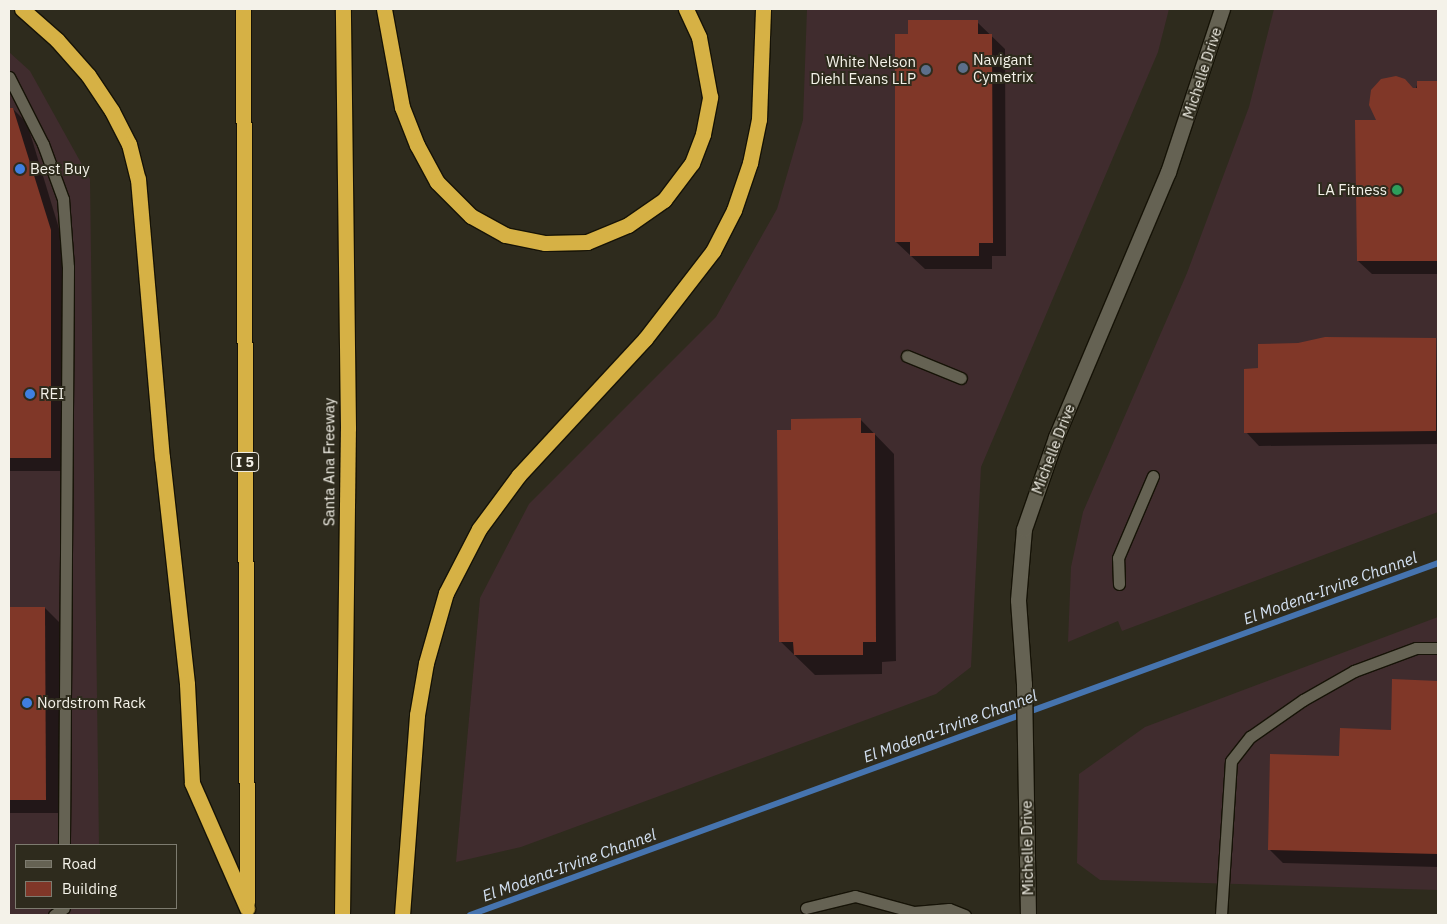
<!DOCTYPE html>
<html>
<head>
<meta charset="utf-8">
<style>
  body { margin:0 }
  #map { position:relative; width:1447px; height:924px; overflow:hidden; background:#2e2b1d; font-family:"IBM Plex Sans",sans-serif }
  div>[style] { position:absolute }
  .commercial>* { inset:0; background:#402c2e }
  .shadow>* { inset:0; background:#0007 }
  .stream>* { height:6px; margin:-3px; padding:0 3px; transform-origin:3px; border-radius:3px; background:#4674af }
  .building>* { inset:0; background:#803728 }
  .roads { filter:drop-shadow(1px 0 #161307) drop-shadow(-1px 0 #161307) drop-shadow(0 1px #161307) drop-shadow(0 -1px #161307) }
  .lane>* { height:11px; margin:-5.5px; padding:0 5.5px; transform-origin:5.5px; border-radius:5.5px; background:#656253 }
  .secondary>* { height:15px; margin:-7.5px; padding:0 7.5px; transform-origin:7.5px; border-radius:7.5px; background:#656253 }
  .highway>* { height:15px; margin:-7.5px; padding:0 7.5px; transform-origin:7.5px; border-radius:7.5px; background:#d6b145 }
  .dots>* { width:14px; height:14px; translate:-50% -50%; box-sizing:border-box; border:2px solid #2e2b1d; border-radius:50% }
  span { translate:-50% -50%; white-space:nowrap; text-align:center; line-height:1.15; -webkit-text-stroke:4px #2e2b1d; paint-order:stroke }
  .shield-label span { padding:1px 4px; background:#2e2b1d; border:1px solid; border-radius:4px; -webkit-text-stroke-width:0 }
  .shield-label { font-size:14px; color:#f4f2e9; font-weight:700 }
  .poi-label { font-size:15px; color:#f4f2e9 }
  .left { translate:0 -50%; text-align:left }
  .right { translate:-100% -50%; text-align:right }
  .street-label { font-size:15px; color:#f4f2e9 }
  .water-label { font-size:16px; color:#d3e0f1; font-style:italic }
  .frame { position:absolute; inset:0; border:10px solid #f4f2e9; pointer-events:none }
  .legend { position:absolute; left:15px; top:844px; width:162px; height:65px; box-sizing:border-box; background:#2e2b1d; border:1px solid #7d7b6f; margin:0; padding:6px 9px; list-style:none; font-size:15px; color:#f4f2e9 }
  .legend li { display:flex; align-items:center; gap:10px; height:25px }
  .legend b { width:25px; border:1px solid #7d7b6f }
</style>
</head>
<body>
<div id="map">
  <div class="commercial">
    <div style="clip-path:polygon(807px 9px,1169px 9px,1158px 52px,981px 467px,971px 667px,936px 694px,521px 847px,456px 862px,480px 598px,529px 504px,716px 317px,777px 209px,803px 120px)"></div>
    <div style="clip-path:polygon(1274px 9px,1438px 9px,1438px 512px,1122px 631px,1118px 621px,1068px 642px,1071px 567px,1083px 512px,1187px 273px,1249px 107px)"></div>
    <div style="clip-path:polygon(9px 52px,30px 71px,90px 179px,99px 845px,16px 845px,16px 908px,100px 908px,100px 915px,9px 915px)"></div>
    <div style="clip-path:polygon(1438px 617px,1438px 890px,1100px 880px,1077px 863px,1079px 774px,1145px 727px)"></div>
  </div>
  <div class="shadow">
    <div style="clip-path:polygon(977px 22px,1005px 49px,1006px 256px,992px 256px,992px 269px,925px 269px,896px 242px,910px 35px)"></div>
    <div style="clip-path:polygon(1418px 82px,1438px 82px,1438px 274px,1372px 274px,1358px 261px)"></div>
    <div style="clip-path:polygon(13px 109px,27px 123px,64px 245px,64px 471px,9px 471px,9px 110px)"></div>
    <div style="clip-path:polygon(1436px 339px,1438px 444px,1259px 446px,1246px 432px,1260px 370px)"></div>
    <div style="clip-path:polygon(861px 420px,894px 454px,896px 661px,882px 662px,882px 674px,815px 675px,780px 641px,792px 432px)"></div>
    <div style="clip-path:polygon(9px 608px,45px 608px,59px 622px,60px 813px,9px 813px)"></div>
    <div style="clip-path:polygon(1393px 681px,1438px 682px,1438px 867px,1283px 863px,1270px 850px,1340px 757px,1392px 731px)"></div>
  </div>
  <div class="stream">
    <div style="left:470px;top:915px;width:1030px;rotate:-19.98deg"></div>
  </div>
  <div class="building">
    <div style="clip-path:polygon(908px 20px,978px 20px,978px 34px,992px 34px,993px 243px,979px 243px,979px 256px,910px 256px,910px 242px,895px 242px,895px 34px,908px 34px)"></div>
    <div style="clip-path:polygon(1396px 76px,1405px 79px,1413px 88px,1417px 88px,1417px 81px,1438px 81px,1438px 261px,1357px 261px,1355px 120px,1376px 120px,1369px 105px,1371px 90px,1381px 79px)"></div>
    <div style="clip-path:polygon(9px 108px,13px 108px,51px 230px,51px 458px,9px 458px)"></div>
    <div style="clip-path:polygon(1325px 337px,1436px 338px,1436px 431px,1244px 433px,1244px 369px,1258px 368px,1258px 344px,1298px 343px)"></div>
    <div style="clip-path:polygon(861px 418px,861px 433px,875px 433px,876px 642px,863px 642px,863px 655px,794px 655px,793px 642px,779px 642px,777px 430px,791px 430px,791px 419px)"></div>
    <div style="clip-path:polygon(9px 607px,45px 607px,46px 800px,9px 800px)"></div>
    <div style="clip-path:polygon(1392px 679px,1438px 681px,1438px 854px,1268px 850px,1270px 754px,1339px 756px,1340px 728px,1391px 730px)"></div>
  </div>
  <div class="roads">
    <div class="lane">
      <div style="left:9px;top:77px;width:75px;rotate:63.1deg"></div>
      <div style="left:43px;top:144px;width:59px;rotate:70deg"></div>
      <div style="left:63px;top:199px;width:68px;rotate:85.8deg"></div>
      <div style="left:68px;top:267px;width:578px;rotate:90.4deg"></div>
      <div style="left:907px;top:356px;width:58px;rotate:22.2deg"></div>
      <div style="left:1119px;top:584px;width:26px;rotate:-92deg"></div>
      <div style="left:1118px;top:558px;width:89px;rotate:-66.9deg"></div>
      <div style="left:806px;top:908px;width:50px;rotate:-13.8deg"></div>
      <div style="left:855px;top:896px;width:61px;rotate:15.2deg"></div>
      <div style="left:914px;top:912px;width:35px;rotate:-5deg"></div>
      <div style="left:949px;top:909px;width:17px;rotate:21deg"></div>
      <div style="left:54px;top:915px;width:12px;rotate:-35deg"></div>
      <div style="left:1221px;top:915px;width:154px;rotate:-86.3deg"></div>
      <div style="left:1231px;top:761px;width:31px;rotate:-52deg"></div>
      <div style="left:1250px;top:737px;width:65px;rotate:-34.9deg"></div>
      <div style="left:1303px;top:700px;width:59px;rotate:-29.6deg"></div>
      <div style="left:1354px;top:671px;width:66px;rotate:-20.4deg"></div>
      <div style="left:1416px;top:648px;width:22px"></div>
    </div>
    <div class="secondary">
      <div style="left:1028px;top:915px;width:231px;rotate:-91deg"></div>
      <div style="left:1024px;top:684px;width:84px;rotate:-94.1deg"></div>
      <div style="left:1018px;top:600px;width:71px;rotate:-85.2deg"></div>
      <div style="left:1024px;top:529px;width:97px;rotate:-70.8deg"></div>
      <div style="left:1056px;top:437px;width:288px;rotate:-67.1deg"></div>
      <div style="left:1168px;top:172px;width:172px;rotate:-71.7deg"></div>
    </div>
    <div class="highway">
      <div style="left:22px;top:9px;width:47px;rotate:41.5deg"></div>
      <div style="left:57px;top:40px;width:47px;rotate:48.5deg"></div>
      <div style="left:88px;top:75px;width:43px;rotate:56.3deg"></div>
      <div style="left:112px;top:111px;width:37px;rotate:63deg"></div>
      <div style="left:129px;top:144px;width:36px;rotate:76deg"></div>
      <div style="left:138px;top:179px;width:279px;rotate:85.1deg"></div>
      <div style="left:162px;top:457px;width:228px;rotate:83.7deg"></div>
      <div style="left:187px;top:684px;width:99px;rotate:87.1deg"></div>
      <div style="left:192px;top:783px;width:137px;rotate:66.3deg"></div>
      <div style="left:243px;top:9px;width:893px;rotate:89.74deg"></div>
      <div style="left:384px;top:9px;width:100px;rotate:79.6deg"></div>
      <div style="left:402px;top:107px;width:41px;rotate:68.5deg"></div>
      <div style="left:417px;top:145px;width:42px;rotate:61.6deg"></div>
      <div style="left:437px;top:182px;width:48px;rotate:45deg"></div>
      <div style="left:471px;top:216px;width:39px;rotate:29deg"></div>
      <div style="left:505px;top:235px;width:41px;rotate:11.3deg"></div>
      <div style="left:545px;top:243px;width:42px;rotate:-1.4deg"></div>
      <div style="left:587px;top:242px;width:44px;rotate:-22.5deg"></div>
      <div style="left:628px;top:225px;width:44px;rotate:-34.8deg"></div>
      <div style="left:664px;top:200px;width:46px;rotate:-52.9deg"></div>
      <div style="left:692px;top:163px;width:31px;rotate:-69deg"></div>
      <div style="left:703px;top:134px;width:38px;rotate:-79deg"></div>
      <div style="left:710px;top:97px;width:61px;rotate:-100.4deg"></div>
      <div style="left:699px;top:37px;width:31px;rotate:-115deg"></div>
      <div style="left:342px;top:915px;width:487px;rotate:-89.3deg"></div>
      <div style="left:348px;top:428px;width:419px;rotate:-90.7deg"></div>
      <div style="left:402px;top:915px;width:201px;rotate:-85.7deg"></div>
      <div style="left:417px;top:715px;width:53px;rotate:-80.2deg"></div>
      <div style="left:426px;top:663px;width:73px;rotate:-74.1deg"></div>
      <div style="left:446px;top:593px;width:72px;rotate:-62.7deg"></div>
      <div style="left:479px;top:529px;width:67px;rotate:-53.5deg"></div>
      <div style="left:519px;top:475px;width:185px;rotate:-47.2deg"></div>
      <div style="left:645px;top:339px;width:111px;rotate:-52.3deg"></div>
      <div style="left:713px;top:251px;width:46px;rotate:-62.9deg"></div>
      <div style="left:734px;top:210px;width:50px;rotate:-71.2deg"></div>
      <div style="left:750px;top:163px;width:45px;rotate:-78.4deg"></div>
      <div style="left:759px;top:119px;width:110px;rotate:-87.9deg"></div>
    </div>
  </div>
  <div class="dots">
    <div style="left:963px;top:68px;background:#5c6f8a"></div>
    <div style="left:926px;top:70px;background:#5c6f8a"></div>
    <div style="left:20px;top:169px;background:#3f7fe0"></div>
    <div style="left:1397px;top:190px;background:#2e9e5b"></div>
    <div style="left:30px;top:394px;background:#3f7fe0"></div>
    <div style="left:27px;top:703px;background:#3f7fe0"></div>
  </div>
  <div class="shield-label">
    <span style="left:245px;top:462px">I 5</span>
  </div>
  <div class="poi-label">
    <span class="left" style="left:973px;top:68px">Navigant<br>Cymetrix</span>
    <span class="right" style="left:916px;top:70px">White Nelson<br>Diehl Evans LLP</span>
    <span class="left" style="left:30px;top:169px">Best Buy</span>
    <span class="right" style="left:1387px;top:190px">LA Fitness</span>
    <span class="left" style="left:40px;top:394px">REI</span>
    <span class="left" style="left:37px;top:703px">Nordstrom Rack</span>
  </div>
  <div class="street-label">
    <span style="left:1202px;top:73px;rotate:-72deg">Michelle Drive</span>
    <span style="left:1053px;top:449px;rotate:-69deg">Michelle Drive</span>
    <span style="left:329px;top:462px;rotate:-90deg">Santa Ana Freeway</span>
    <span style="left:1027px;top:848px;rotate:-91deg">Michelle Drive</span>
  </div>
  <div class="water-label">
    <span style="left:1330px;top:588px;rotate:-20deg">El Modena-Irvine Channel</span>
    <span style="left:950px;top:726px;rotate:-20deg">El Modena-Irvine Channel</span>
    <span style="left:569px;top:865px;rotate:-20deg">El Modena-Irvine Channel</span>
  </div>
  <div class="frame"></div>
  <ul class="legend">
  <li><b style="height:6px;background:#656253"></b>Road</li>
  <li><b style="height:14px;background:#803728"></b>Building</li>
  </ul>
</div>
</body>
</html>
